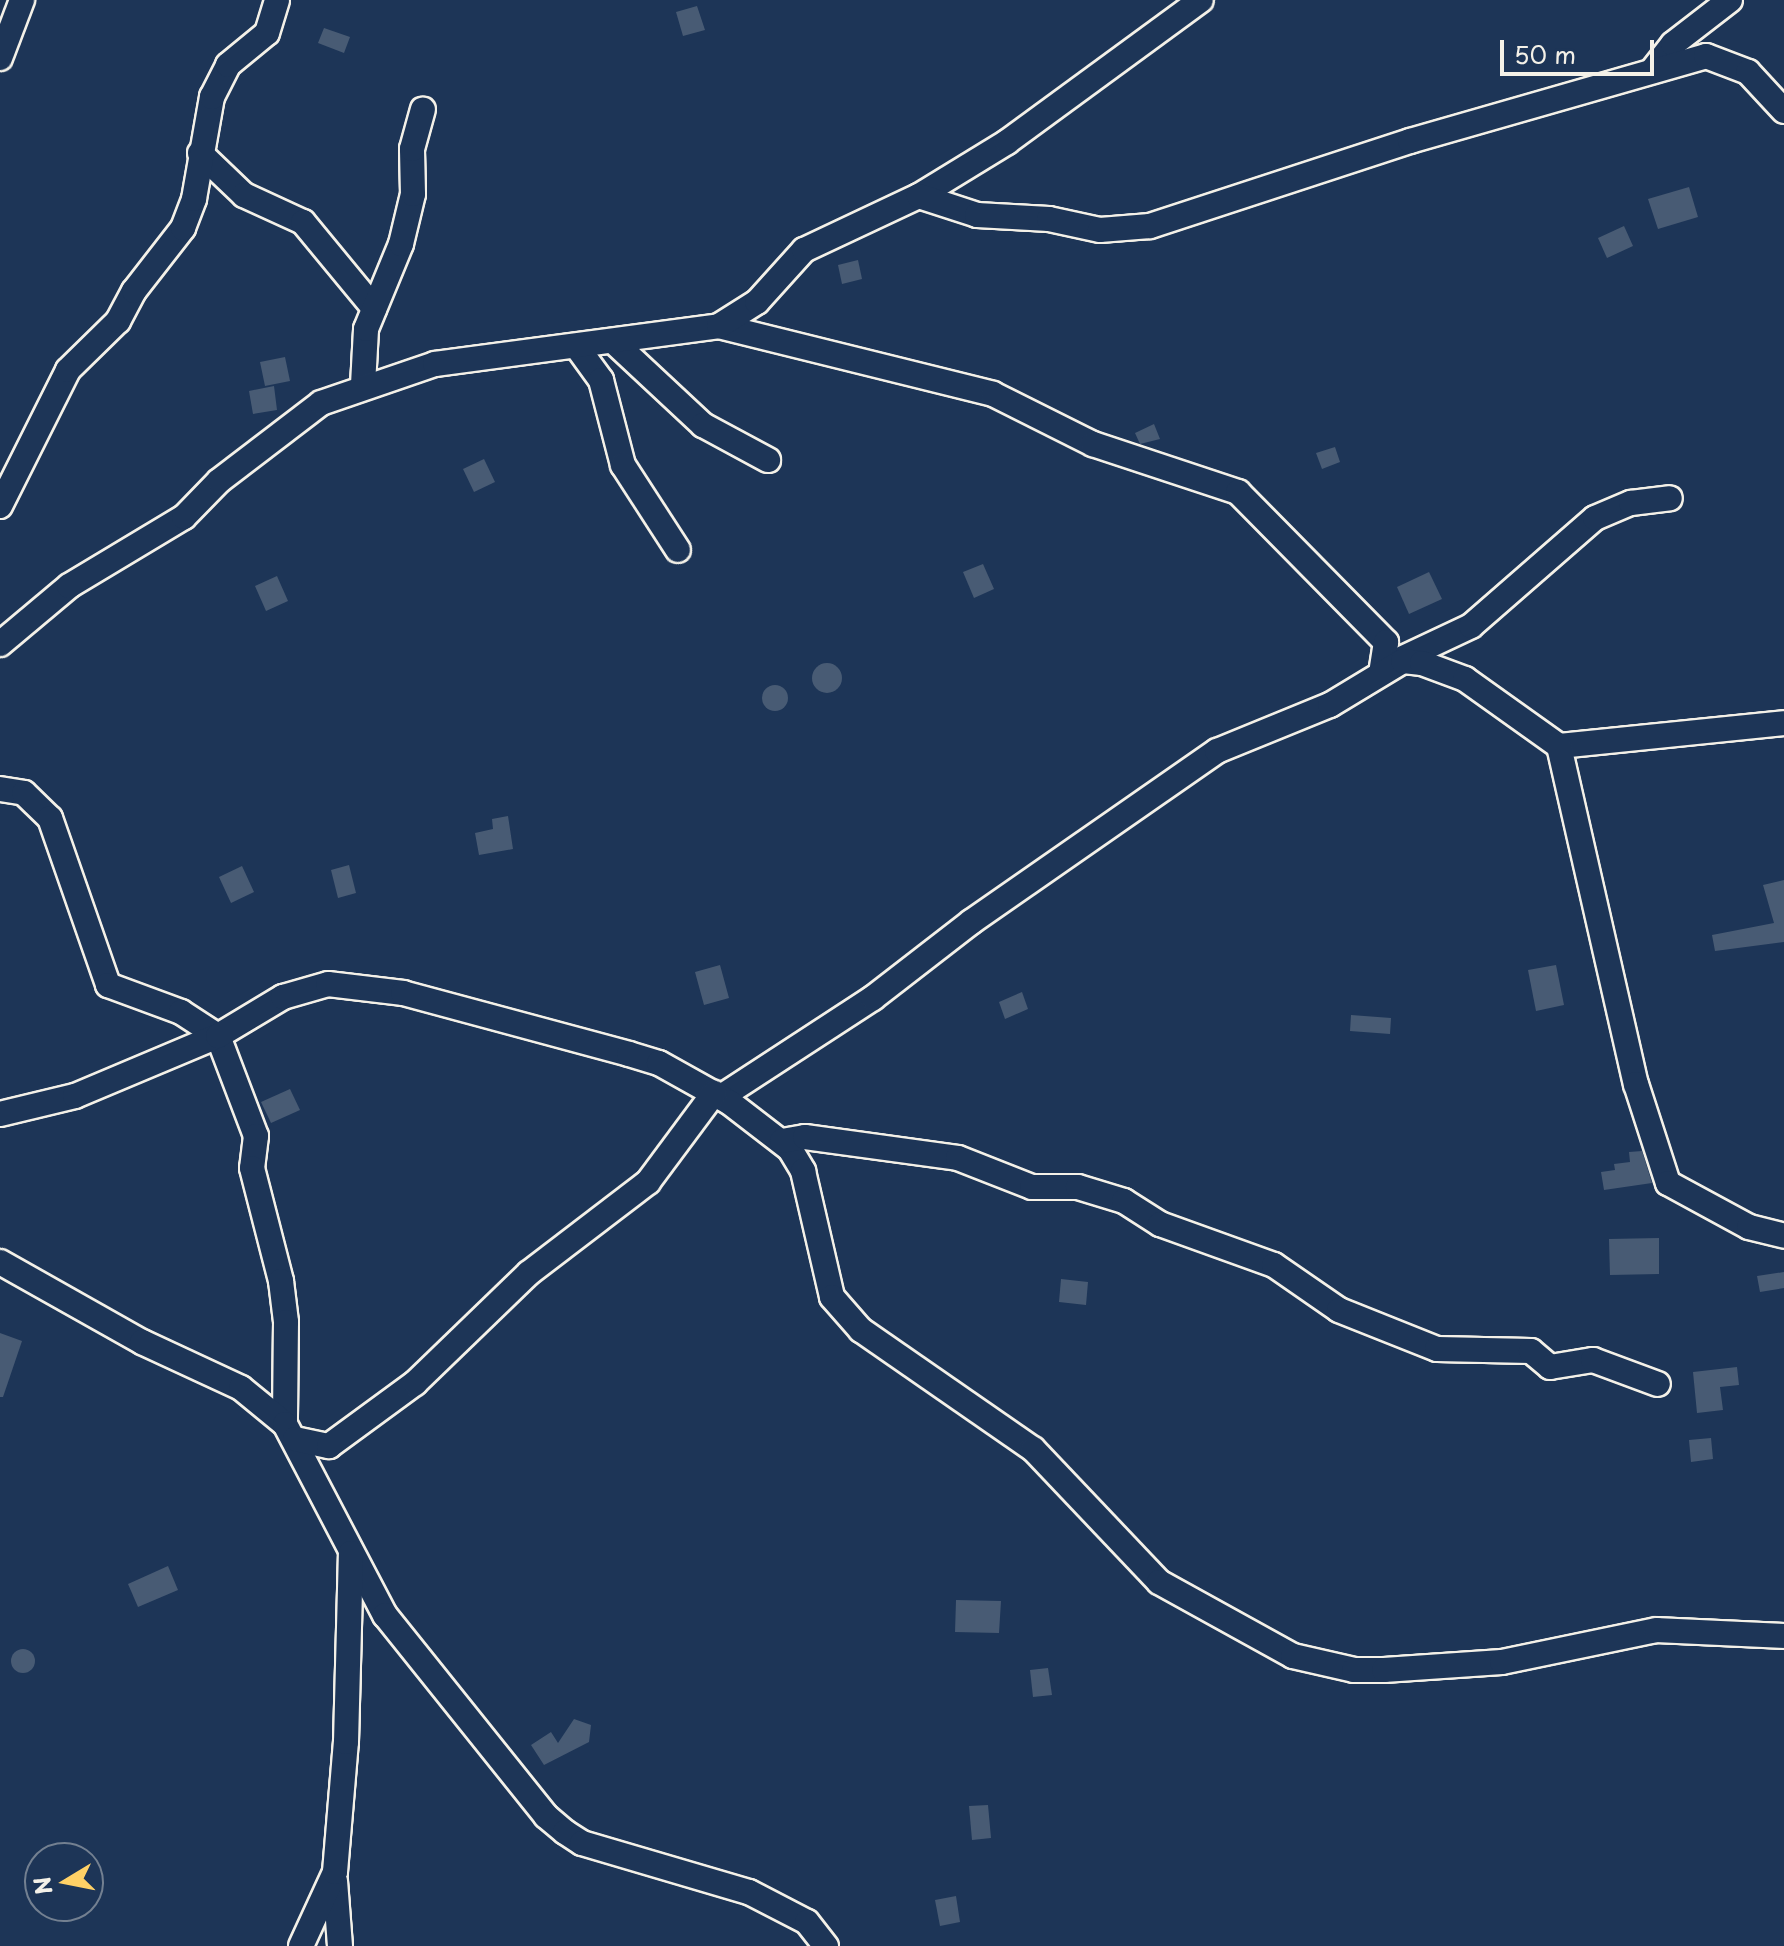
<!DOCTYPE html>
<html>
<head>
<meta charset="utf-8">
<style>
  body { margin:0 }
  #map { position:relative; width:1784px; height:1946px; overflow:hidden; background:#1d3557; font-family:"Playpen Sans",sans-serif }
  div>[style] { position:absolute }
  .building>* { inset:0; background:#485b74 }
  .round { border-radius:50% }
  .roads { filter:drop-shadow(2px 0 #f4f1e8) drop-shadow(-2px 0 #f4f1e8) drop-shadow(0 2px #f4f1e8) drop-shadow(0 -2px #f4f1e8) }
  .street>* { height:24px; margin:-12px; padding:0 12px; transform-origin:12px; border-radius:12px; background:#1d3557 }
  span { translate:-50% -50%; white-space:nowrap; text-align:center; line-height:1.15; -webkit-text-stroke:6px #1d3557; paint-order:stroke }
  .north { position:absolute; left:24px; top:1842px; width:80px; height:80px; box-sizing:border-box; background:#1d3557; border:2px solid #738091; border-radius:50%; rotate:260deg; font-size:22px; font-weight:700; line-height:32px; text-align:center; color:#f4f1e8 }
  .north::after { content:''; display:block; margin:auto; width:28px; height:36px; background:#ffd166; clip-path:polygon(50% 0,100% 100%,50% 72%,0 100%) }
  .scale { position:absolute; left:1500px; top:40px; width:154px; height:36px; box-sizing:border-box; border:4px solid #f4f1e8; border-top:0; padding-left:10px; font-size:24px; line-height:28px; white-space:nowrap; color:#f4f1e8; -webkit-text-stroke:6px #1d3557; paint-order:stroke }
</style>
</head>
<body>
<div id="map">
  <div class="building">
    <div style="clip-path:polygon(697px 6px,705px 30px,683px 36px,676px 12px)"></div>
    <div style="clip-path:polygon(324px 28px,350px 37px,344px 53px,318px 43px)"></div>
    <div style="clip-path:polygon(1689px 187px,1698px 217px,1658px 229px,1648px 199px)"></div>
    <div style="clip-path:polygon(1624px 226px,1633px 246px,1607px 258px,1598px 238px)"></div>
    <div style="clip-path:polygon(858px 260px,862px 279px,842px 284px,838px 265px)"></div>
    <div style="clip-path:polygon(285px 357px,290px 381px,265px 386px,260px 362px)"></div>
    <div style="clip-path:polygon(274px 386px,277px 410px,253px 414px,249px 391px)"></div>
    <div style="clip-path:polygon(1154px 424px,1160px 439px,1140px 444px,1135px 433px)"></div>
    <div style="clip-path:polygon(1335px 447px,1340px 462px,1322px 469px,1316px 453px)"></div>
    <div style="clip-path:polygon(484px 459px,495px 482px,474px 492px,463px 469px)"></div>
    <div style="clip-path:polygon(983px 564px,994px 589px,974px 598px,963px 572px)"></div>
    <div style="clip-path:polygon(1429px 572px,1442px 599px,1409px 614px,1397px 587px)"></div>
    <div style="clip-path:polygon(277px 576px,288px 601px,266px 611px,255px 586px)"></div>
    <div class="round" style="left:812px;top:663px;width:30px;height:30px"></div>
    <div class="round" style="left:762px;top:685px;width:26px;height:26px"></div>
    <div style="clip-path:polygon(508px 816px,513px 849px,479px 855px,475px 833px,493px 829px,492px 819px)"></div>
    <div style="clip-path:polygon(349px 865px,356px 893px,338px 898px,331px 870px)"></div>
    <div style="clip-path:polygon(242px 866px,254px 892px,231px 903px,219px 877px)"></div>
    <div style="clip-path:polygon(1784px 880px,1784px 942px,1715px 951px,1712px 935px,1774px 923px,1763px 885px)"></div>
    <div style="clip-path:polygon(720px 965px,729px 998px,704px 1005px,695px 972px)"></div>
    <div style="clip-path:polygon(1556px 965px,1564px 1005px,1536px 1011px,1528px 970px)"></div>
    <div style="clip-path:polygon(1022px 992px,1028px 1009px,1005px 1019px,999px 1002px)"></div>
    <div style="clip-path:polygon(1351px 1015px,1391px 1018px,1390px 1034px,1350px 1031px)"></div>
    <div style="clip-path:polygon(290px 1089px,300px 1110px,271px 1123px,261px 1102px)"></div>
    <div style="clip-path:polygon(1642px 1151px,1652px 1183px,1604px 1190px,1601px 1172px,1615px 1170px,1614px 1164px,1630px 1162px,1629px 1152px)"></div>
    <div style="clip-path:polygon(1659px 1238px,1659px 1274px,1610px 1275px,1609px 1239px)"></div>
    <div style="clip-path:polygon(1784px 1272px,1784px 1288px,1760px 1292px,1757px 1276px)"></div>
    <div style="clip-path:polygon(1061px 1279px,1088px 1282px,1086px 1305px,1059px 1302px)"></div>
    <div style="clip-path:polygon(0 1333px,22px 1341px,3px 1397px,0 1397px)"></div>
    <div style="clip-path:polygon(1737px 1367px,1739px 1385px,1720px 1387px,1723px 1410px,1697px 1413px,1693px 1372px)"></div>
    <div style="clip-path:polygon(1711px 1438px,1713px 1459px,1691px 1462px,1689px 1440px)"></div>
    <div style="clip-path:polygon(168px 1566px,178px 1590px,138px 1607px,128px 1584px)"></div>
    <div style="clip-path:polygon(956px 1600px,1001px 1601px,999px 1633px,955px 1632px)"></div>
    <div class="round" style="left:11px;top:1649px;width:24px;height:24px"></div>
    <div style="clip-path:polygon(1048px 1668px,1052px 1695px,1033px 1697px,1030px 1670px)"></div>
    <div style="clip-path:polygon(574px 1719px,591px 1725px,589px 1742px,544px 1765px,531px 1745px,551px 1732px,558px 1743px)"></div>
    <div style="clip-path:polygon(988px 1805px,991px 1838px,972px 1840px,969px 1806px)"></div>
    <div style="clip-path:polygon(956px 1896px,960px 1922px,940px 1926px,935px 1900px)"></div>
  </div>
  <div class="roads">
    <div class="street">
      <div style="left:0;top:58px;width:62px;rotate:-69.2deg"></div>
      <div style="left:1652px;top:71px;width:34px;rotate:-52deg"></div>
      <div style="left:1673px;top:44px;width:72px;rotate:-37.7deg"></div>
      <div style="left:200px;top:153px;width:61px;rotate:43.7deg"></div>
      <div style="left:244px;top:195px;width:65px;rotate:24.6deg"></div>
      <div style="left:303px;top:222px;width:112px;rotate:50.5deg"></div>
      <div style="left:919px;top:196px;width:103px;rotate:-31.5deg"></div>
      <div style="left:1007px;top:142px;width:240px;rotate:-36.2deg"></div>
      <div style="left:719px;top:326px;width:282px;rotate:13.9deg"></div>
      <div style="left:993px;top:394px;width:112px;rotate:26.6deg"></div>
      <div style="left:1093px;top:444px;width:153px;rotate:18.3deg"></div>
      <div style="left:1238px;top:492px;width:211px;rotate:45.4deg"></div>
      <div style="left:1386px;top:642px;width:30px;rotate:99deg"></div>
      <div style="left:614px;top:342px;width:122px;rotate:43deg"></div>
      <div style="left:703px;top:425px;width:74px;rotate:28.3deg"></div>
      <div style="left:577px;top:347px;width:41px;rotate:54deg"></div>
      <div style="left:601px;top:380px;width:88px;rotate:75.5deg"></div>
      <div style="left:623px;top:465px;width:101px;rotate:57.1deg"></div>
      <div style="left:363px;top:385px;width:56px;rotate:-86.9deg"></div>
      <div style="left:366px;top:329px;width:92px;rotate:-67.6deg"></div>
      <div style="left:401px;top:244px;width:51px;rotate:-76.5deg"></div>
      <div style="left:413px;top:194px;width:45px;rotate:-91.3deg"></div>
      <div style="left:412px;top:149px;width:41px;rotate:-74.6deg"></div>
      <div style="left:0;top:506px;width:152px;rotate:-63.4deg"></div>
      <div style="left:68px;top:370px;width:70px;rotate:-44.4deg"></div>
      <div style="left:118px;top:321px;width:34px;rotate:-62deg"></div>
      <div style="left:134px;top:291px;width:80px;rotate:-52.1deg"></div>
      <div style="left:183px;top:228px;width:31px;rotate:-69deg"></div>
      <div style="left:194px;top:199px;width:104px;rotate:-80deg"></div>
      <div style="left:212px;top:97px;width:36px;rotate:-63deg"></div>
      <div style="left:228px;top:65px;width:50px;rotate:-39.4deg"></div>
      <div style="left:267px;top:33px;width:34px;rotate:-73deg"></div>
      <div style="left:0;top:644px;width:90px;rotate:-40deg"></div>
      <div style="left:69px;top:586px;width:134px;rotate:-31deg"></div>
      <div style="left:184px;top:517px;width:50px;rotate:-45.8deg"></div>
      <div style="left:219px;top:481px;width:128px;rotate:-37.4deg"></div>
      <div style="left:321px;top:403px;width:120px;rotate:-18.9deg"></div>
      <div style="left:435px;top:364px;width:287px;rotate:-7.6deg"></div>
      <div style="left:719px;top:326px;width:45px;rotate:-32.3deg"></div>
      <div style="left:757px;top:302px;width:70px;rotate:-47.9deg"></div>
      <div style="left:804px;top:250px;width:127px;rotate:-25.2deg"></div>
      <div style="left:919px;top:196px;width:61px;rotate:18.1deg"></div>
      <div style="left:977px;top:215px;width:72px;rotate:3.2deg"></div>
      <div style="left:1049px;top:219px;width:52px;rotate:12.2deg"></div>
      <div style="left:1100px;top:230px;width:50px;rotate:-4.6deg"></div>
      <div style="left:1150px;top:226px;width:274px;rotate:-18.1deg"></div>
      <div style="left:1410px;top:141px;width:308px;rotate:-16deg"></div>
      <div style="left:1706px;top:56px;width:45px;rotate:20.9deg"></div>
      <div style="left:1748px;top:72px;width:53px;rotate:47.3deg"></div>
      <div style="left:1401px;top:659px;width:77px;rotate:-25.2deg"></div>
      <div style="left:1471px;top:626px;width:164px;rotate:-41.1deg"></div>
      <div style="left:1595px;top:518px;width:39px;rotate:-23deg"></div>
      <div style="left:1631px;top:503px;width:39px;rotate:-7deg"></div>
      <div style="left:1559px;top:746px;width:226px;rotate:-5.8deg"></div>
      <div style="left:0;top:789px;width:24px;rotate:9deg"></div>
      <div style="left:24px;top:793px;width:36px;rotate:44deg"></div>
      <div style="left:50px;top:818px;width:177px;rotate:70.8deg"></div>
      <div style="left:108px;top:985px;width:78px;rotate:20.3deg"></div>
      <div style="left:181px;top:1012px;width:44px;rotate:33deg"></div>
      <div style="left:218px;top:1036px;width:107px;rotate:69.2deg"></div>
      <div style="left:256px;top:1136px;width:32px;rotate:97deg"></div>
      <div style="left:252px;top:1168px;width:117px;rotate:75.6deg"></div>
      <div style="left:281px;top:1281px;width:41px;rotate:83deg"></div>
      <div style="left:286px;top:1322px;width:102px;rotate:90.6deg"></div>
      <div style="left:721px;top:1097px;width:181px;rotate:-33.1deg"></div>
      <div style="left:873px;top:998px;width:124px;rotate:-37.8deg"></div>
      <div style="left:971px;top:922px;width:300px;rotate:-34.8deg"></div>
      <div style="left:1217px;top:751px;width:122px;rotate:-22.2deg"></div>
      <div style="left:1330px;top:705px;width:85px;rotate:-31.1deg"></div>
      <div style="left:1403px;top:661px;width:19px;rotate:6deg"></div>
      <div style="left:1422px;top:663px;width:46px;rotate:20.4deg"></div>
      <div style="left:1465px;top:679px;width:115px;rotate:35.5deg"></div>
      <div style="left:1559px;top:746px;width:347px;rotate:77.2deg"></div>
      <div style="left:1636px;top:1084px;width:104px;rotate:72.1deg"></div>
      <div style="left:1668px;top:1183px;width:92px;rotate:28.5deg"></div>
      <div style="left:1749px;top:1227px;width:36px;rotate:14deg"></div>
      <div style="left:0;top:1114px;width:77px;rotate:-13.5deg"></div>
      <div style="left:75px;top:1096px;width:155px;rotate:-22.8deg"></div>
      <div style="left:218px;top:1036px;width:76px;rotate:-31deg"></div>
      <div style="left:283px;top:997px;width:47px;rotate:-16.1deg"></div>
      <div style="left:328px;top:984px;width:76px;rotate:6.8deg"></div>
      <div style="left:403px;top:993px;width:234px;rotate:15.1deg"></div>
      <div style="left:629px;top:1054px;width:31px;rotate:17deg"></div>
      <div style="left:659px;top:1063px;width:80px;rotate:29.1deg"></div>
      <div style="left:729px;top:1102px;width:77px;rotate:37.6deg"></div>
      <div style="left:790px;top:1149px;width:26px;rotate:59deg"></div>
      <div style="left:803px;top:1171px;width:129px;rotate:77deg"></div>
      <div style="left:832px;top:1297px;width:44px;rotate:48.7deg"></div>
      <div style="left:861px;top:1330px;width:209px;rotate:34.7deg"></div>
      <div style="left:1033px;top:1449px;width:183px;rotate:46.5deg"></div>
      <div style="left:1159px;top:1582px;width:153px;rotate:28.9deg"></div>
      <div style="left:1293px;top:1656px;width:63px;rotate:12.9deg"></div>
      <div style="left:1354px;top:1670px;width:30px"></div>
      <div style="left:1384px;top:1670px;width:118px;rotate:-3.9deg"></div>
      <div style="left:1502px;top:1662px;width:158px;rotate:-11.7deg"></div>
      <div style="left:1657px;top:1630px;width:127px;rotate:2.7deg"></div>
      <div style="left:782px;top:1141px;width:23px;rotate:-10deg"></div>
      <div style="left:805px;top:1137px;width:154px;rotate:7.8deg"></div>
      <div style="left:958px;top:1158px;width:79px;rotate:21.4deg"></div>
      <div style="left:1032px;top:1187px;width:46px"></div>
      <div style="left:1078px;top:1187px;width:48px;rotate:16.9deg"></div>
      <div style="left:1124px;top:1201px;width:43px;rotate:32.6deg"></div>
      <div style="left:1160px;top:1224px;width:121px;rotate:19.8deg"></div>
      <div style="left:1274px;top:1265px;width:79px;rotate:34.7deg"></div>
      <div style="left:1339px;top:1310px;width:105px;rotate:21.7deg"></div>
      <div style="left:1437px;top:1349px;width:94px;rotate:1.2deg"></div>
      <div style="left:1531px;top:1351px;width:25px;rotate:40deg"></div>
      <div style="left:1550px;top:1367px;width:44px;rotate:-9.2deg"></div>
      <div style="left:1593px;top:1360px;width:69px;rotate:20.3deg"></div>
      <div style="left:0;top:1262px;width:163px;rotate:29.4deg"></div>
      <div style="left:142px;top:1342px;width:109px;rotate:24.9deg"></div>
      <div style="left:241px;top:1388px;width:57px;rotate:39.3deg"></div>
      <div style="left:285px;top:1424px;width:216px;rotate:62.4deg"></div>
      <div style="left:385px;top:1615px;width:258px;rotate:51.3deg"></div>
      <div style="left:546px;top:1816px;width:25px;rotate:40deg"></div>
      <div style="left:565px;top:1832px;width:20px;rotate:33deg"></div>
      <div style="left:582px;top:1843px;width:174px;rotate:16.4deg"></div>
      <div style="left:749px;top:1892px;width:65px;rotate:27.3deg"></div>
      <div style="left:807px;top:1922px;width:31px;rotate:52deg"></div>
      <div style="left:295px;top:1439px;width:35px;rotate:12deg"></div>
      <div style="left:329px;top:1446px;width:107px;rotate:-36.2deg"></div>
      <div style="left:415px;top:1383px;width:158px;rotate:-44deg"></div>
      <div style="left:529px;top:1273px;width:150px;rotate:-37.4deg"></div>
      <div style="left:648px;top:1182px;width:111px;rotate:-53.4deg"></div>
      <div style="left:335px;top:1881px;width:65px;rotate:85.6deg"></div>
      <div style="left:301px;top:1946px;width:81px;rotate:-65.3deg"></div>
      <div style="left:335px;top:1872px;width:130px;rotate:-85.2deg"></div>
      <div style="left:346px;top:1742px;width:189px;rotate:-88.5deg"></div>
    </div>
  </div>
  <div class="north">N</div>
  <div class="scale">50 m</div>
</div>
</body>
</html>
